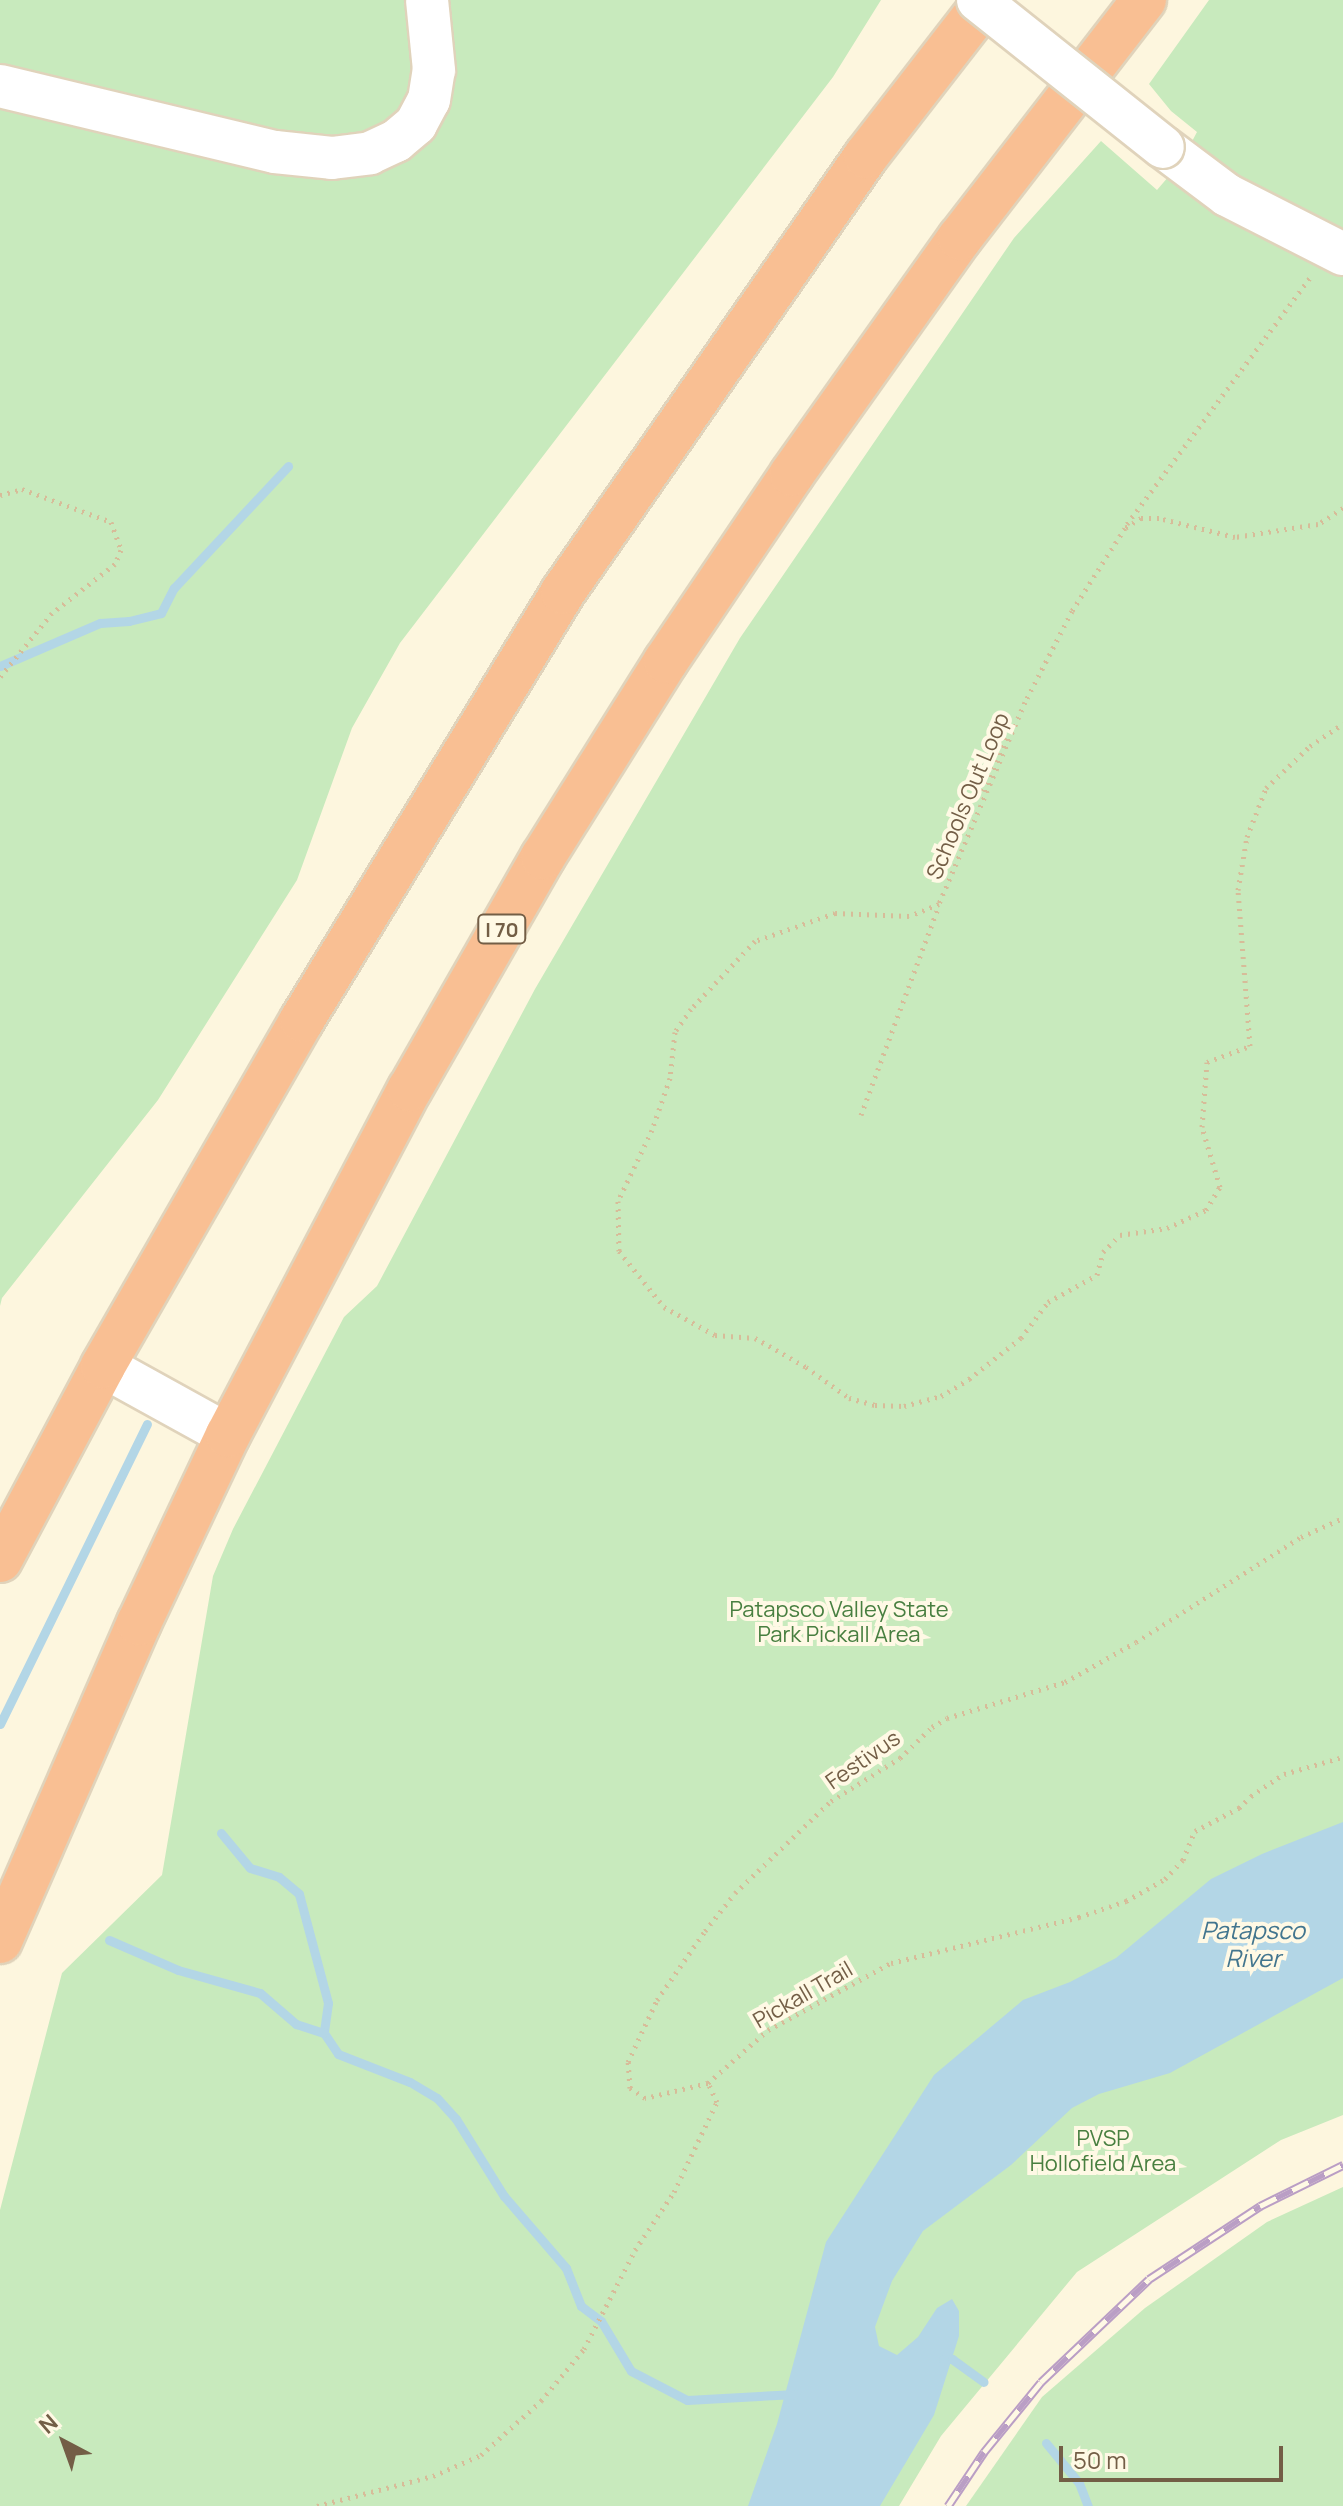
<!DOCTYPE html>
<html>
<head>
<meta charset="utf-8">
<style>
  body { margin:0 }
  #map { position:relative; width:1343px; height:2506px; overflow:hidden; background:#fdf6de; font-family:Manrope,sans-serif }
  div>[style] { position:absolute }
  .green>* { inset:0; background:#c8eabd }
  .water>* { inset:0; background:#b3d6e6 }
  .stream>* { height:9px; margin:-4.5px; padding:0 4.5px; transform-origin:4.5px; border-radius:4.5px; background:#b3d6e6 }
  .path>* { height:5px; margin-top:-2.5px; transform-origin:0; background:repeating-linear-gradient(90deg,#d7bc99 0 2px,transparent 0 8px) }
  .roads { filter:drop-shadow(2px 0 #e0d3bb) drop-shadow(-2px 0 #e0d3bb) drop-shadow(0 2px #e0d3bb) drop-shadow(0 -2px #e0d3bb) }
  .minor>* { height:42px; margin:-21px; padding:0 21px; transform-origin:21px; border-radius:21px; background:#fff }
  .highway>* { height:44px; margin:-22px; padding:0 22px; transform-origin:22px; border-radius:22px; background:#f9bf93 }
  .rail>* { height:9px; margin-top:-4.5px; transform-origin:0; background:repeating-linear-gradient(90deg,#fff9e5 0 18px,#ba9ec5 0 36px); box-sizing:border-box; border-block:2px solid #ba9ec5 }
  .bridges { filter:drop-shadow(2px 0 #e0d3bb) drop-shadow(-2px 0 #e0d3bb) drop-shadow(0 2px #e0d3bb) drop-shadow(0 -2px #e0d3bb) }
  .minor-bridge>* { height:42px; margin:-21px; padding:0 21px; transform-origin:21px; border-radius:21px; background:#fff }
  span { translate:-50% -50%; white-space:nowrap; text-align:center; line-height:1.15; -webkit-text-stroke:8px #fff9e5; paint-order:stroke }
  .shield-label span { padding:2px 6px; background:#fff9e5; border:2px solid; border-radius:6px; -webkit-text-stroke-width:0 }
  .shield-label { font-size:20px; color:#735e46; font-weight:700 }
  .street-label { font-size:22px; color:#735e46 }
  .park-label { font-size:22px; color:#487f40 }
  .water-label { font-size:24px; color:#42758e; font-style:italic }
  .north { position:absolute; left:24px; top:2402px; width:80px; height:80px; -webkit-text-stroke:6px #fff9e5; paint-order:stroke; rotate:319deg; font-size:22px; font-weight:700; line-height:32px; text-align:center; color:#735e46 }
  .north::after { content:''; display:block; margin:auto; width:28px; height:36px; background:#735e46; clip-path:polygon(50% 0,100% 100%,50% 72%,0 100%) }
  .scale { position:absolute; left:1059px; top:2446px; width:224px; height:36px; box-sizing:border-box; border:4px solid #735e46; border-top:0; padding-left:10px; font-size:24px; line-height:28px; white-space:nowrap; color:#735e46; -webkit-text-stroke:6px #fff9e5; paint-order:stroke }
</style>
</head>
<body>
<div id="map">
  <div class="green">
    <div style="clip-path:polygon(0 0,881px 0,833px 77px,400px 643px,352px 728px,297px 880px,158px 1100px,2px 1298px,0 1306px)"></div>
    <div style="clip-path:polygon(1209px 0,1343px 0,1343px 2115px,1281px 2140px,1077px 2272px,941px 2436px,899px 2506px,0 2506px,0 2210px,62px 1973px,162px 1875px,213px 1576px,233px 1529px,344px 1317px,377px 1286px,535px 989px,740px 638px,1014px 238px,1101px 141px,1157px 190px,1181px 162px,1197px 132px,1171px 111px,1149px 84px)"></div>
    <div style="clip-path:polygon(1343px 2187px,1343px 2506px,966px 2506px,1042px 2397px,1145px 2308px,1267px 2222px)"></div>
  </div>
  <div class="water">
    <div style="clip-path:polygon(1343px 1822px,1343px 1978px,1170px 2073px,1099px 2094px,1072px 2108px,1011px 2165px,923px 2231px,892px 2281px,875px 2327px,879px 2346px,897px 2355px,918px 2337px,937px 2308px,952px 2299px,959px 2311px,959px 2336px,934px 2415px,880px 2506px,748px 2506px,777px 2424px,826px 2242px,934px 2075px,1023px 2000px,1070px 1982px,1116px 1958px,1211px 1879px,1262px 1854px)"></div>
  </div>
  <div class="stream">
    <div style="left:0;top:666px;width:109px;rotate:-23.3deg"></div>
    <div style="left:100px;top:623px;width:29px;rotate:-4deg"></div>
    <div style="left:129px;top:621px;width:33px;rotate:-14deg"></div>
    <div style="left:161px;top:613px;width:28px;rotate:-63deg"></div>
    <div style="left:174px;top:588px;width:167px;rotate:-46.9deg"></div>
    <div style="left:0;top:1724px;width:334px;rotate:-63.9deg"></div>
    <div style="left:221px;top:1833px;width:45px;rotate:50.4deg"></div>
    <div style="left:250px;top:1868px;width:30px;rotate:17deg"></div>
    <div style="left:279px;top:1877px;width:26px;rotate:40deg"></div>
    <div style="left:299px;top:1894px;width:113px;rotate:75.1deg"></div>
    <div style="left:328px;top:2003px;width:30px;rotate:98deg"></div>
    <div style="left:324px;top:2033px;width:25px;rotate:56deg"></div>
    <div style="left:338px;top:2054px;width:77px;rotate:21.3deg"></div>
    <div style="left:410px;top:2082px;width:31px;rotate:31deg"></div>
    <div style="left:437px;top:2098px;width:28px;rotate:48deg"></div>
    <div style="left:456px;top:2119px;width:91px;rotate:58.1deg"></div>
    <div style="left:504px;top:2196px;width:95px;rotate:49.3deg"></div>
    <div style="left:566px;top:2268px;width:41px;rotate:68.5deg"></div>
    <div style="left:581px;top:2306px;width:25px;rotate:37deg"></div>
    <div style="left:601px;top:2321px;width:58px;rotate:59deg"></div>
    <div style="left:631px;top:2371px;width:63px;rotate:27.4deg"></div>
    <div style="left:687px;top:2400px;width:109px;rotate:-3.2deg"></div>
    <div style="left:109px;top:1940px;width:75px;rotate:23.5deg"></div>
    <div style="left:178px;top:1970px;width:85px;rotate:15.7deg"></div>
    <div style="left:260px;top:1993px;width:48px;rotate:40.7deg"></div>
    <div style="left:296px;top:2024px;width:29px;rotate:18deg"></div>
    <div style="left:943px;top:2359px;width:9px"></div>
    <div style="left:952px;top:2359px;width:39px;rotate:36deg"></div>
    <div style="left:1046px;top:2443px;width:52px;rotate:50.5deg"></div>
    <div style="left:1079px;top:2483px;width:25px;rotate:69deg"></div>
  </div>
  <div class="path">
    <div style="left:0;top:495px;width:23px;rotate:-15deg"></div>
    <div style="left:22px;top:489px;width:95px;rotate:20.3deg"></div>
    <div style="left:111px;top:522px;width:30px;rotate:70deg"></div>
    <div style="left:121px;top:550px;width:15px;rotate:113deg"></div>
    <div style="left:115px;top:564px;width:80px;rotate:142.1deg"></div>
    <div style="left:52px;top:613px;width:82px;rotate:129.1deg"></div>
    <div style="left:1343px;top:508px;width:30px;rotate:147deg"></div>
    <div style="left:1318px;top:524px;width:84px;rotate:171.1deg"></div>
    <div style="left:1235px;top:537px;width:78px;rotate:-166deg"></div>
    <div style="left:1159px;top:518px;width:18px;rotate:180deg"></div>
    <div style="left:1141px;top:518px;width:19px;rotate:148deg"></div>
    <div style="left:1125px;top:528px;width:98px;rotate:122.6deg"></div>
    <div style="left:1072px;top:611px;width:102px;rotate:117.3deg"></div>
    <div style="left:1025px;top:702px;width:220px;rotate:113.1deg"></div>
    <div style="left:939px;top:904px;width:32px;rotate:158deg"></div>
    <div style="left:909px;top:916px;width:74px;rotate:-177.7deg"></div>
    <div style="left:835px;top:913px;width:85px;rotate:160.7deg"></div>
    <div style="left:755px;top:941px;width:93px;rotate:133.3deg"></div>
    <div style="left:691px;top:1009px;width:28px;rotate:125deg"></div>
    <div style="left:675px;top:1032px;width:46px;rotate:96.2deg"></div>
    <div style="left:670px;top:1078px;width:55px;rotate:109.1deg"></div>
    <div style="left:652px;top:1130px;width:79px;rotate:115.6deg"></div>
    <div style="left:618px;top:1201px;width:50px;rotate:88.9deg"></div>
    <div style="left:619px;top:1251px;width:72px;rotate:51.2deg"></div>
    <div style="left:664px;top:1307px;width:58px;rotate:28.8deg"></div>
    <div style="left:715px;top:1335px;width:40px;rotate:4.3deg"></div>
    <div style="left:755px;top:1338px;width:59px;rotate:29.6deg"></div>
    <div style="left:806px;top:1367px;width:53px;rotate:35.8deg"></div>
    <div style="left:849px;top:1398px;width:27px;rotate:15deg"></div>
    <div style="left:875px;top:1405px;width:29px;rotate:2deg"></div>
    <div style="left:904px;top:1406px;width:38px;rotate:-15deg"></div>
    <div style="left:941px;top:1396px;width:33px;rotate:-31deg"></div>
    <div style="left:969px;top:1379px;width:66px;rotate:-38.3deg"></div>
    <div style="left:1021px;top:1338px;width:45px;rotate:-53.1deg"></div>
    <div style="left:1048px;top:1302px;width:56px;rotate:-28.9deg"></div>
    <div style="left:1097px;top:1275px;width:24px;rotate:-75deg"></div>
    <div style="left:1103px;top:1252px;width:24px;rotate:-45deg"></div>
    <div style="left:1120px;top:1235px;width:48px;rotate:-8.5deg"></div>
    <div style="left:1167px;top:1228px;width:43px;rotate:-24.8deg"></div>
    <div style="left:1206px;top:1210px;width:27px;rotate:-59deg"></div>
    <div style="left:1220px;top:1187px;width:63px;rotate:-106.7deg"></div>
    <div style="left:1202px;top:1127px;width:65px;rotate:-85.6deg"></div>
    <div style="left:1207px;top:1062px;width:46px;rotate:-20.4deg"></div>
    <div style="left:1250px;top:1046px;width:156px;rotate:-94.4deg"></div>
    <div style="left:1238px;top:890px;width:54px;rotate:-80.4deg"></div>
    <div style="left:1247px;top:837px;width:53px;rotate:-68.8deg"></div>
    <div style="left:1266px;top:788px;width:61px;rotate:-43.7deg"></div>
    <div style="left:1310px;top:746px;width:40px;rotate:-34deg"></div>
    <div style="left:1127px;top:524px;width:310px;rotate:-53.4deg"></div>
    <div style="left:983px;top:791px;width:58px;rotate:-66.5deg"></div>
    <div style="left:861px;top:1115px;width:224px;rotate:-69.6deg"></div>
    <div style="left:708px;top:2083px;width:65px;rotate:166.6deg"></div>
    <div style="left:645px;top:2098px;width:18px;rotate:-146deg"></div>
    <div style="left:630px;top:2088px;width:26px;rotate:-94deg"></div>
    <div style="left:628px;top:2062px;width:68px;rotate:-64.9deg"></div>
    <div style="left:657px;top:2000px;width:84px;rotate:-55.2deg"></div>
    <div style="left:705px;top:1931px;width:48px;rotate:-51.7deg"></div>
    <div style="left:735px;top:1893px;width:133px;rotate:-43.8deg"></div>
    <div style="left:831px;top:1801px;width:81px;rotate:-31.9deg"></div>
    <div style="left:900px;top:1758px;width:45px;rotate:-44.1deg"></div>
    <div style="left:932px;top:1727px;width:17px;rotate:-31deg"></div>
    <div style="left:947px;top:1718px;width:123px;rotate:-17deg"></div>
    <div style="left:1065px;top:1682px;width:81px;rotate:-29.4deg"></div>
    <div style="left:1136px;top:1642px;width:196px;rotate:-32.5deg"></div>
    <div style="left:1301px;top:1537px;width:46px;rotate:-24.3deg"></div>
    <div style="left:708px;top:2083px;width:80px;rotate:-41.5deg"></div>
    <div style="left:768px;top:2030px;width:140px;rotate:-28.6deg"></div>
    <div style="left:891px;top:1963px;width:194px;rotate:-13.7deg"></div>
    <div style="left:1079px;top:1917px;width:50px;rotate:-18.8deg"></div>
    <div style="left:1126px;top:1901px;width:45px;rotate:-29.4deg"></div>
    <div style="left:1165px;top:1879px;width:26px;rotate:-47deg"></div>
    <div style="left:1183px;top:1860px;width:31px;rotate:-68deg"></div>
    <div style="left:1195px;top:1831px;width:50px;rotate:-27.6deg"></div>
    <div style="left:1239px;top:1808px;width:17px;rotate:-45deg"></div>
    <div style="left:1251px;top:1796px;width:40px;rotate:-34deg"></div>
    <div style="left:1284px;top:1774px;width:61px;rotate:-16.1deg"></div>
    <div style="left:317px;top:2506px;width:120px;rotate:-14.5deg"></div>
    <div style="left:433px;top:2476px;width:52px;rotate:-23.6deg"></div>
    <div style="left:481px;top:2455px;width:81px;rotate:-42deg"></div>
    <div style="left:541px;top:2401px;width:67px;rotate:-50.4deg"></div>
    <div style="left:584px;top:2349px;width:111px;rotate:-62.7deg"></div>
    <div style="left:635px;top:2250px;width:70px;rotate:-56.1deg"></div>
    <div style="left:674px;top:2192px;width:100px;rotate:-64.5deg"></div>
    <div style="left:717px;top:2102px;width:21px;rotate:-115deg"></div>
  </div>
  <div class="roads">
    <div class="minor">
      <div style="left:0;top:86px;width:283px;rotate:13.5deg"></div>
      <div style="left:275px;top:152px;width:57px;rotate:6deg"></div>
      <div style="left:332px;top:158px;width:38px;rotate:-7deg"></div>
      <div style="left:370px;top:153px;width:29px;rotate:-25deg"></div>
      <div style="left:396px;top:141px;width:26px;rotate:-40deg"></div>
      <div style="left:416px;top:124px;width:27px;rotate:-62deg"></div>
      <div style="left:429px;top:100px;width:30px;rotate:-81deg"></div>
      <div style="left:434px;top:70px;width:70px;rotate:-95.7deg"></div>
      <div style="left:1163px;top:147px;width:80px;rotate:36.9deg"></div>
      <div style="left:1227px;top:195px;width:130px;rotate:27deg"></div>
      <div style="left:103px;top:1366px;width:143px;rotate:28.9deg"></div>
    </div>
    <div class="highway">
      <div style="left:0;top:1560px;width:220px;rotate:-62deg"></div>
      <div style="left:103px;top:1366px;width:399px;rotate:-60.1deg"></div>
      <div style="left:302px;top:1020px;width:501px;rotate:-58.62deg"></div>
      <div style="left:563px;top:592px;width:531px;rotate:-55.2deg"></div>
      <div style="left:866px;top:156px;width:197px;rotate:-52.2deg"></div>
      <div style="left:0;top:1941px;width:347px;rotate:-66.4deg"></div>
      <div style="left:139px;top:1623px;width:208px;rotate:-64.7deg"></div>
      <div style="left:228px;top:1435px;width:391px;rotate:-62.3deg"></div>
      <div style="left:410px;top:1089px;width:267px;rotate:-60.2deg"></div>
      <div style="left:543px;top:857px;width:231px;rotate:-57.9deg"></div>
      <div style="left:666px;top:661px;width:225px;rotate:-56deg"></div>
      <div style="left:792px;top:474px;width:290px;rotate:-54.6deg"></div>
      <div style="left:960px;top:238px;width:301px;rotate:-52.3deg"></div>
    </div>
  </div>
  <div class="rail">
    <div style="left:948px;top:2506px;width:65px;rotate:-56.3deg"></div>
    <div style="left:984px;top:2452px;width:90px;rotate:-50.8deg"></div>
    <div style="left:1041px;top:2382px;width:149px;rotate:-43.6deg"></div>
    <div style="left:1149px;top:2279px;width:133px;rotate:-33.3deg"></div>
    <div style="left:1260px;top:2206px;width:93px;rotate:-26.3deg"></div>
  </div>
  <div class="bridges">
    <div class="minor-bridge">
      <div style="left:978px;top:0;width:236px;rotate:38.5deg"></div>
    </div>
  </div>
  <div class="shield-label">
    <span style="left:502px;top:929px">I 70</span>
  </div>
  <div class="street-label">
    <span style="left:968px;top:796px;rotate:-67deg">Schools Out Loop</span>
    <span style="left:863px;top:1760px;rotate:-35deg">Festivus</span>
    <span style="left:803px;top:1995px;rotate:-30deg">Pickall Trail</span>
  </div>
  <div class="park-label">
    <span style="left:839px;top:1622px">Patapsco Valley State<br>Park Pickall Area</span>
    <span style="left:1103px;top:2151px">PVSP<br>Hollofield Area</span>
  </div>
  <div class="water-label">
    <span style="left:1253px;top:1944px">Patapsco<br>River</span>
  </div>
  <div class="north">N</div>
  <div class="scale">50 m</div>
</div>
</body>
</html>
